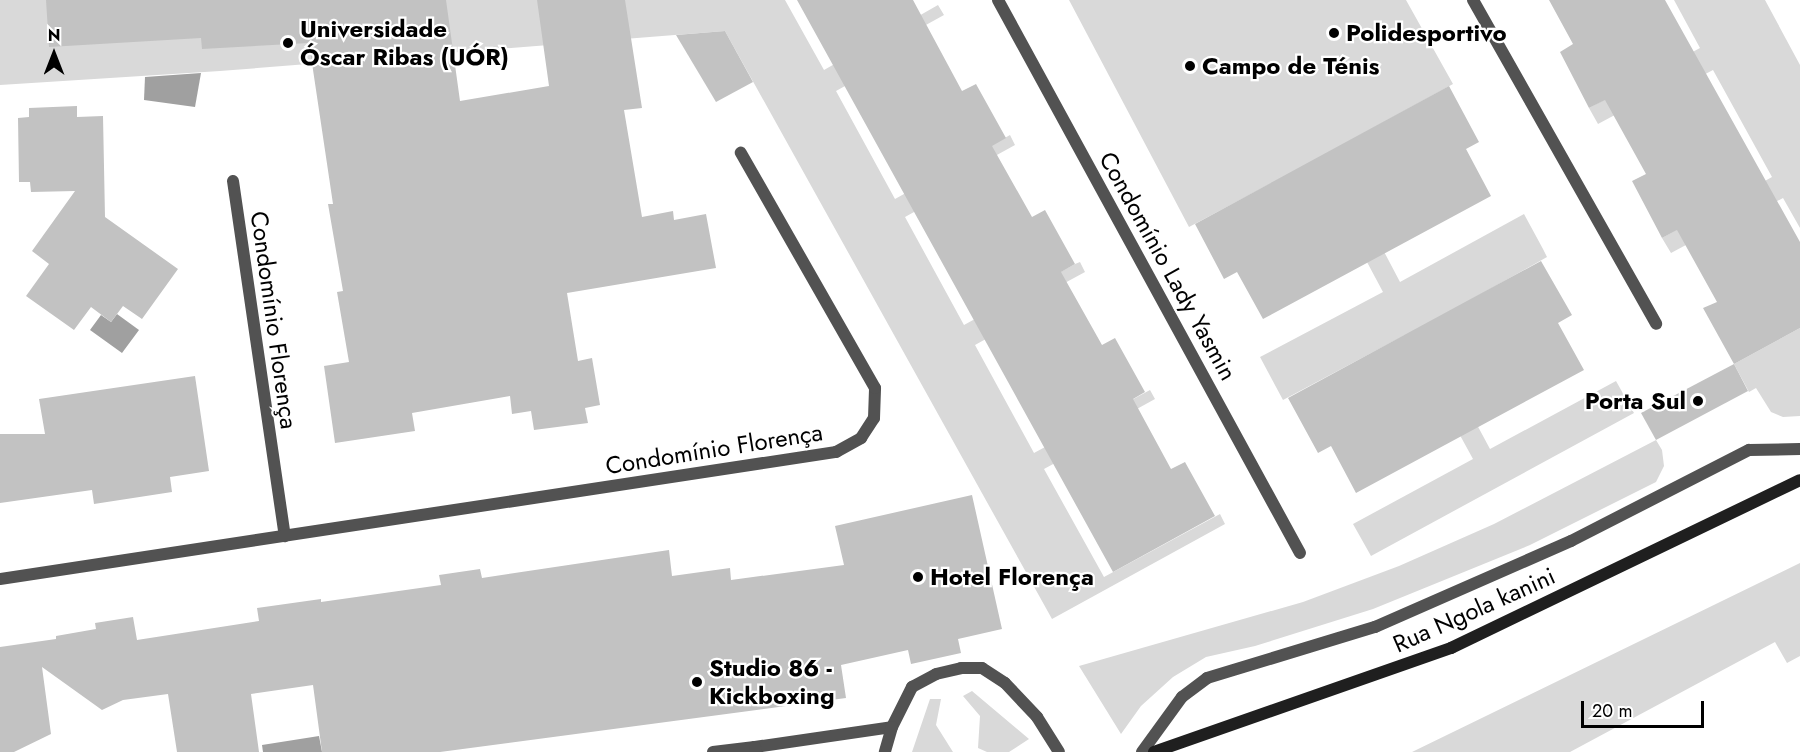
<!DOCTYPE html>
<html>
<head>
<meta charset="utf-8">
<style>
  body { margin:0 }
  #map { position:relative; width:1800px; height:752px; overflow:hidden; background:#fff; font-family:Jost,sans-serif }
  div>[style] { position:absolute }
  .green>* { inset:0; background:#d9d9d9 }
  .water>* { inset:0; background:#a0a0a0 }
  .building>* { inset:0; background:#c2c2c2 }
  .lane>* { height:12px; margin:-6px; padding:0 6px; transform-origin:6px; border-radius:6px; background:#525252 }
  .secondary>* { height:12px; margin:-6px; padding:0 6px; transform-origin:6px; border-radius:6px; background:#1f1f1f }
  .dots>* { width:16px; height:16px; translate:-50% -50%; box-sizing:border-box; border:3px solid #fff; border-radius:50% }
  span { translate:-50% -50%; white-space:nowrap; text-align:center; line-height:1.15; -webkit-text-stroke:4.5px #fff; paint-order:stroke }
  .poi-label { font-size:24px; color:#000; font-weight:700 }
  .left { translate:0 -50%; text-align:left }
  .right { translate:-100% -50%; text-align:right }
  .street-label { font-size:24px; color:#000 }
  .north { position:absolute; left:24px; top:24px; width:60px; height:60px; -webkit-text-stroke:4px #fff; paint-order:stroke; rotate:0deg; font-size:16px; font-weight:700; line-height:24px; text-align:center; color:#000 }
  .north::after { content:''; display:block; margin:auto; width:21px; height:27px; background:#000; clip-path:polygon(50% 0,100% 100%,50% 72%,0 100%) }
  .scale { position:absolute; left:1581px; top:701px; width:123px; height:27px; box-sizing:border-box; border:3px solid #000; border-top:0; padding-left:8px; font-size:18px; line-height:21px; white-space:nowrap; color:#000; -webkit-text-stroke:4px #fff; paint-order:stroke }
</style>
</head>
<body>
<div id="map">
  <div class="green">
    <div style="clip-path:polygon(0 0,785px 0,824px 70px,938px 5px,944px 15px,886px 47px,892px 60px,836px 91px,895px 199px,1010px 135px,1015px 145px,957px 177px,961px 186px,905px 217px,964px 325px,1075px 264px,1080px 262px,1085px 272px,1026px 304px,1031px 314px,975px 345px,1034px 453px,1150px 390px,1155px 399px,1097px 431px,1101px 438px,1044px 469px,1104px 577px,1220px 514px,1225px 524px,1052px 619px,725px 31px,220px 71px,0 85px)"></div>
    <div style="clip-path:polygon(1069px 0,1406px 0,1453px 84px,1331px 151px,1400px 282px,1524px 214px,1543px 249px,1547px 257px,1424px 326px,1490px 449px,1616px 381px,1634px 413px,1371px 556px,1353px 524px,1473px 459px,1405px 335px,1283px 400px,1260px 357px,1383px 292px,1313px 161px,1189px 227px)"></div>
    <div style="clip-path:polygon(1674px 0,1765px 0,1800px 65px,1800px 228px,1783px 198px,1727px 228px,1725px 224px,1671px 253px,1662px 238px,1772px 177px,1713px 70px,1656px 100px,1652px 95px,1598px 124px,1589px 108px,1700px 48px)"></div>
    <div style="clip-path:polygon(1800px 328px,1800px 416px,1783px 417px,1771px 412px,1756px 388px,1749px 392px,1734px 364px)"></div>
    <div style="clip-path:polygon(1656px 440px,1662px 450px,1664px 466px,1656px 482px,1530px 545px,1373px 609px,1255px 646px,1206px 657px,1173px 677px,1141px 706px,1121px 734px,1079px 666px,1303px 602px,1399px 566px,1494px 524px)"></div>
    <div style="clip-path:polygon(1800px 563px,1800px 656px,1787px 663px,1775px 642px,1570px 752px,1412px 752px)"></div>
    <div style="clip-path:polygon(972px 691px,1029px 739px,1009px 752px,987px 752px,978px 748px,980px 716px,963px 696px)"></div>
    <div style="clip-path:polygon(930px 699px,941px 699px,936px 725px,953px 752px,912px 752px)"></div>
  </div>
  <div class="water">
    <div style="clip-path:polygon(201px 73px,195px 107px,144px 100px,145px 77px)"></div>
    <div style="clip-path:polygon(117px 314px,139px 330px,122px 353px,90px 330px,101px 315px,111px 322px)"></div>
    <div style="clip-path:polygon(319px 736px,322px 752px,263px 752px,262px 745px)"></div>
  </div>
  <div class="building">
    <div style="clip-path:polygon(46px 0,446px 0,460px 101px,549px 86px,537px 0,625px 0,642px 108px,624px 110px,642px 217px,673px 211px,674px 220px,706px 214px,716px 268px,567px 293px,578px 361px,592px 358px,600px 405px,585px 408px,588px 423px,534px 430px,531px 411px,512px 414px,510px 396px,412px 413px,415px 431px,335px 443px,324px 366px,349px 362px,337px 292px,343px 291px,328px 204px,333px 204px,309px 43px,202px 49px,201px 38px,49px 47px)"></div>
    <div style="clip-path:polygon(797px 0,913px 0,962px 91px,976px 84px,1006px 138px,992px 146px,1032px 217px,1045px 210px,1075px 264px,1061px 272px,1102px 345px,1115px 338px,1145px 392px,1133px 399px,1171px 469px,1185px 462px,1215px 516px,1113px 572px)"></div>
    <div style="clip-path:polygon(1549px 0,1665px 0,1800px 242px,1800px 328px,1734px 364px,1703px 308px,1717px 302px,1677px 230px,1662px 238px,1632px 181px,1646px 174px,1605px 100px,1589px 108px,1560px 52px,1573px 44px)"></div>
    <div style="clip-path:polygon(725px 31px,753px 82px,716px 102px,676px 35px)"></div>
    <div style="clip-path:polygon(1449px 86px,1479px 142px,1466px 149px,1491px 196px,1263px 319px,1237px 272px,1224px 279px,1195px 224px)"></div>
    <div style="clip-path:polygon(77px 106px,77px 117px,103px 116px,105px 217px,178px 269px,142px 319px,123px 306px,111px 322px,91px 307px,74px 330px,26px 296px,49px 264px,32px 251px,75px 191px,31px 192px,30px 182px,19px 182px,18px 118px,29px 117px,29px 108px)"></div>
    <div style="clip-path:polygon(1541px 261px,1572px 315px,1558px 323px,1584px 370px,1356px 493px,1331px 446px,1318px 453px,1288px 398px)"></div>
    <div style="clip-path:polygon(1734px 364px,1748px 391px,1656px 440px,1641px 413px)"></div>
    <div style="clip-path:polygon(195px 376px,209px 471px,170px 477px,172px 492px,94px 504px,92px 490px,0 503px,0 434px,45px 434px,39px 399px)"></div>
    <div style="clip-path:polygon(972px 495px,1002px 629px,958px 639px,961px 653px,911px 664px,908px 650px,841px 665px,846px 698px,440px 752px,322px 752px,313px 685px,251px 694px,259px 752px,177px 752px,168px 694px,123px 700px,102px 710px,42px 667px,51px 734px,14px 752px,0 752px,0 647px,56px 639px,56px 636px,96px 629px,95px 623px,133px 617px,137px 640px,259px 621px,257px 608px,321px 599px,321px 602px,441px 585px,439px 575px,480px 569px,482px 578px,669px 550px,672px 576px,730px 568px,731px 580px,844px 565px,835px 526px)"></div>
  </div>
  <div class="lane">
    <div style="left:998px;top:0;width:630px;rotate:61.36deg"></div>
    <div style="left:1473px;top:0;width:372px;rotate:60.5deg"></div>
    <div style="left:233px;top:181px;width:359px;rotate:81.7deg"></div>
    <div style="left:0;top:579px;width:846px;rotate:-8.64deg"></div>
    <div style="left:836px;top:452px;width:29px;rotate:-29deg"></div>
    <div style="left:861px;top:438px;width:24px;rotate:-57deg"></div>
    <div style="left:874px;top:418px;width:30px;rotate:-88deg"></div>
    <div style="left:875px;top:388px;width:271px;rotate:-119.7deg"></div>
    <div style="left:892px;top:727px;width:45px;rotate:-63.4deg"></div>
    <div style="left:912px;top:687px;width:27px;rotate:-28deg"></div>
    <div style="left:936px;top:674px;width:26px;rotate:-13deg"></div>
    <div style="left:961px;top:668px;width:21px"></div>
    <div style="left:982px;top:668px;width:27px;rotate:33deg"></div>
    <div style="left:1005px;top:683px;width:47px;rotate:46.7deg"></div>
    <div style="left:1037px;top:717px;width:41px;rotate:57.8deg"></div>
    <div style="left:755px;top:747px;width:138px;rotate:-8.3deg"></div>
    <div style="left:892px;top:727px;width:26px;rotate:106deg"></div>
    <div style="left:713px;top:752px;width:42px;rotate:-6.8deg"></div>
    <div style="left:755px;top:747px;width:5px;rotate:79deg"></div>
    <div style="left:1142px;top:752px;width:68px;rotate:-54deg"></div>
    <div style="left:1182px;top:697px;width:31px;rotate:-37deg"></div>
    <div style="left:1207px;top:678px;width:176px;rotate:-16.9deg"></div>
    <div style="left:1375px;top:627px;width:214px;rotate:-23.7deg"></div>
    <div style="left:1571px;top:541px;width:200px;rotate:-27.1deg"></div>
    <div style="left:1749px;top:450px;width:51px;rotate:-1.1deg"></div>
  </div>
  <div class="secondary">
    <div style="left:1154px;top:752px;width:315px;rotate:-19.3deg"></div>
    <div style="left:1451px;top:648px;width:387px;rotate:-25.7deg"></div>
  </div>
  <div class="dots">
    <div style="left:1334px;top:33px;background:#000"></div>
    <div style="left:288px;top:43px;background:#000"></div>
    <div style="left:1190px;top:66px;background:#000"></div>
    <div style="left:1698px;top:401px;background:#000"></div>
    <div style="left:918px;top:577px;background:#000"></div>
    <div style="left:697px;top:682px;background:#000"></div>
  </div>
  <div class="poi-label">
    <span class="left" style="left:300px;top:43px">Universidade<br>Óscar Ribas (UÓR)</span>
    <span class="left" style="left:1346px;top:33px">Polidesportivo</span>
    <span class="left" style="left:1202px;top:66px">Campo de Ténis</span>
    <span class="right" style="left:1686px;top:401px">Porta Sul</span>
    <span class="left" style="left:930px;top:577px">Hotel Florença</span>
    <span class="left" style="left:709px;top:682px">Studio 86 -<br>Kickboxing</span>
  </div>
  <div class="street-label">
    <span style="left:1168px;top:266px;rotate:61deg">Condomínio Lady Yasmin</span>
    <span style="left:274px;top:320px;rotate:82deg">Condomínio Florença</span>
    <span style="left:714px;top:449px;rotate:-9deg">Condomínio Florença</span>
    <span style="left:1474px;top:610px;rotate:-24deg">Rua Ngola kanini</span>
  </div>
  <div class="north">N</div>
  <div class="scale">20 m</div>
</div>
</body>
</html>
